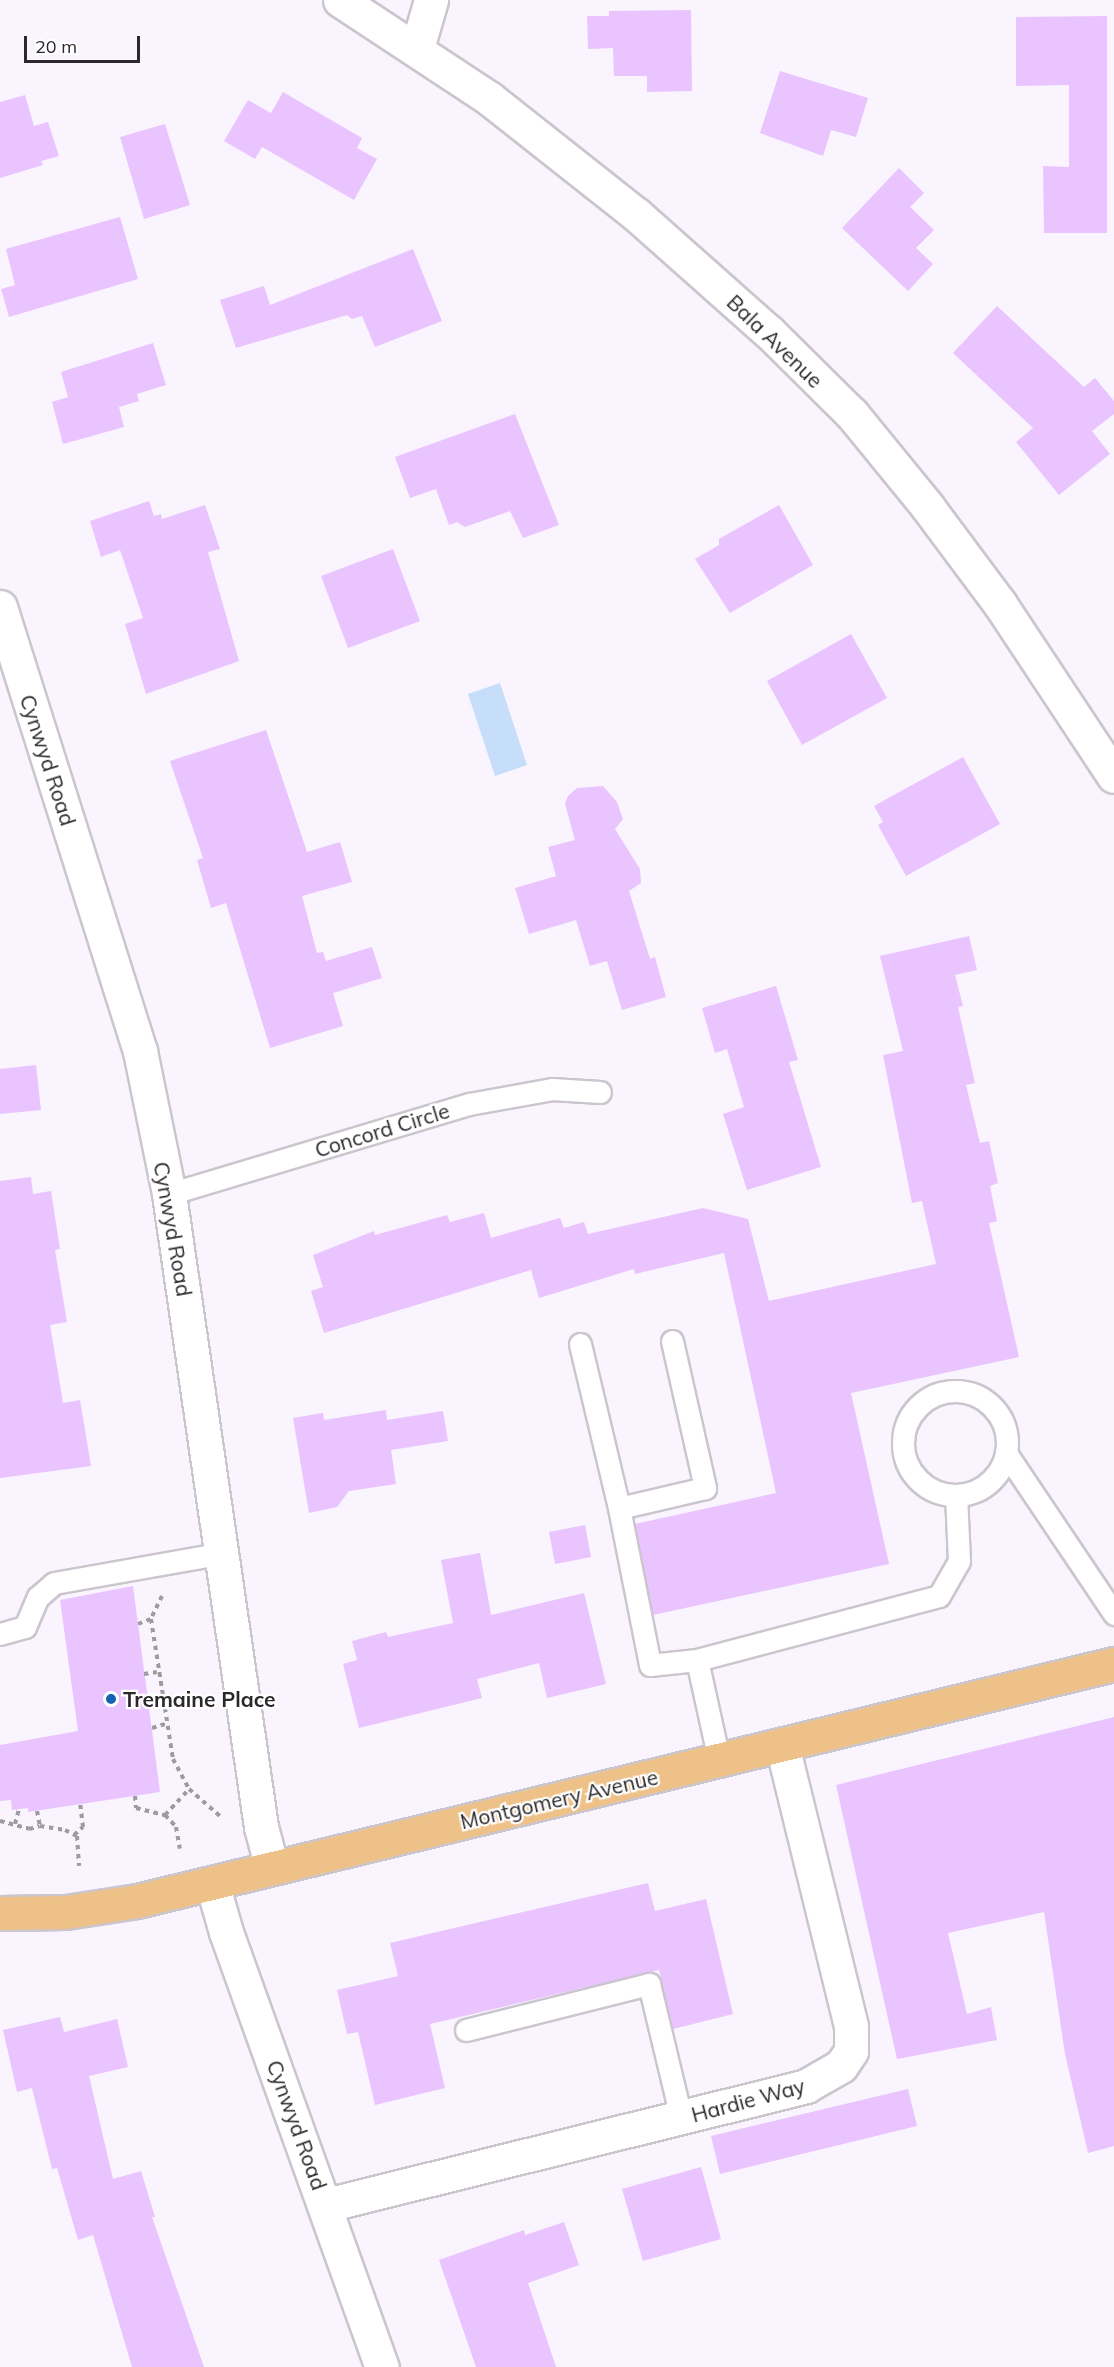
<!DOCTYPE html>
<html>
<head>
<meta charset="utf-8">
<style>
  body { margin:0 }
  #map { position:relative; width:1114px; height:2367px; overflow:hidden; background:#f9f4fd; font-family:Mulish,sans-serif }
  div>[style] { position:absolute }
  .water>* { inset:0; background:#c6def9 }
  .building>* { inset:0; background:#eac4ff }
  .path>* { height:4px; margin-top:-2px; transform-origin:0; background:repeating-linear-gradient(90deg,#9e9aa1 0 4.5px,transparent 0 9px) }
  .roads { filter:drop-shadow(2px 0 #cbc5ce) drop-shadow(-2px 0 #cbc5ce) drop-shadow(0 2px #cbc5ce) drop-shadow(0 -2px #cbc5ce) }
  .service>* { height:21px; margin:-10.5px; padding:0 10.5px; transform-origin:10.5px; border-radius:10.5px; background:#fff }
  .service>.ring { margin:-10.5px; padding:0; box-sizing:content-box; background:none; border:21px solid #fff; border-radius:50% }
  .minor>* { height:33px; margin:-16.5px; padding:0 16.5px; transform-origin:16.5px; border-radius:16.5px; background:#fff }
  .primary>* { height:33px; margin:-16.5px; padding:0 16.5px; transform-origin:16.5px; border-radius:16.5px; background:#eec188 }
  .dots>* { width:16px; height:16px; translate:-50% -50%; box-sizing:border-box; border:3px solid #fff; border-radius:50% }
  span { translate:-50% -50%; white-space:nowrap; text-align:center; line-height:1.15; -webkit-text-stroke:4.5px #fff; paint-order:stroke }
  .street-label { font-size:21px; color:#2b282c }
  .poi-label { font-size:21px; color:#2b282c; font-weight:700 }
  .left { translate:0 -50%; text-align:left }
  .scale { position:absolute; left:24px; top:36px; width:116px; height:27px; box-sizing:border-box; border:3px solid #2b282c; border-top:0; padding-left:8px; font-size:18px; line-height:21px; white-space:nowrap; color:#2b282c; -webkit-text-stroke:4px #fff; paint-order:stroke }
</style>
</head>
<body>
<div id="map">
  <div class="water">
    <div style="clip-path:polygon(500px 683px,527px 765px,495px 776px,468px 694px)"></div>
  </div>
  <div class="building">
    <div style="clip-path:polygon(691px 10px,692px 91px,647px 92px,647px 76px,614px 76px,613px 48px,588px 49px,587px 16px,609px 16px,609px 11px)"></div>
    <div style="clip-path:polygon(1107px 16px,1107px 233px,1044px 233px,1043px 166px,1069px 167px,1069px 85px,1016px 86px,1016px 17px)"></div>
    <div style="clip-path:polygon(780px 71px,868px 98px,856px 137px,831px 130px,823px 156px,760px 133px)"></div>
    <div style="clip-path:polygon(283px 92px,362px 138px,357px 148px,377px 159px,354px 200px,262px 147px,255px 159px,224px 141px,248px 100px,271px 113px)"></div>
    <div style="clip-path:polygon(25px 95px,34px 126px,48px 122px,59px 156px,41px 161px,43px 165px,0 178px,0 102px)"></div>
    <div style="clip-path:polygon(165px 124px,190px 205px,144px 219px,120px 137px)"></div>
    <div style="clip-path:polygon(899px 168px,924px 193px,910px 207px,934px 230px,916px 248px,933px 264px,908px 291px,842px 228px)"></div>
    <div style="clip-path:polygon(120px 217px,138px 279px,9px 317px,1px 289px,15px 285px,6px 249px)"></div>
    <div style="clip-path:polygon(413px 249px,442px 321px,375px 347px,362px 316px,352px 319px,347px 315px,236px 348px,220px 300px,264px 286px,270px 305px)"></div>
    <div style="clip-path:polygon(997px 306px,1084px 387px,1095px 378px,1114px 401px,1114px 414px,1092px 431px,1110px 454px,1059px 495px,1016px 442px,1033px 428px,953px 353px)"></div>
    <div style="clip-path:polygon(153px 343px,166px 385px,137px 394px,139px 401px,119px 407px,124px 427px,63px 444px,52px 402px,68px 397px,61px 372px)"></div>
    <div style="clip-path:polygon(515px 414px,559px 525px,523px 538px,510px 511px,465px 527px,457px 522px,449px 525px,436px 489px,410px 498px,395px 457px)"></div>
    <div style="clip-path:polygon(149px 501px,154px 516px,161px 514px,162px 519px,205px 505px,220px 549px,208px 552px,239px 661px,146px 694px,125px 624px,143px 618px,120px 550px,101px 557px,90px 521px)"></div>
    <div style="clip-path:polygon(779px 505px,813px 565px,730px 613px,695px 559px,719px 545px,719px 539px)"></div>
    <div style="clip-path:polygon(393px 549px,420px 621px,348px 648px,321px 576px)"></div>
    <div style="clip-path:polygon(851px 634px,887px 698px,802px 745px,767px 681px)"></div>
    <div style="clip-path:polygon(266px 730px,307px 852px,340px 842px,352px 882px,302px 896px,317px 953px,323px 952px,326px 961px,372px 947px,382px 978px,333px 993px,343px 1026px,270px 1048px,226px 903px,211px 908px,197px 860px,203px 858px,170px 761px)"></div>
    <div style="clip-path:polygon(963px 757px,1000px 824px,906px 876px,878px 825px,883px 822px,874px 806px)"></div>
    <div style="clip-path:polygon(603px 786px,617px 802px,623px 819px,615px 829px,640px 869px,641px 883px,629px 891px,650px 959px,655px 957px,666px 997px,622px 1010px,607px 961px,590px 966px,576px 920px,529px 934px,515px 888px,556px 876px,548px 847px,575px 840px,565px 804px,568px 796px,577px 788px)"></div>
    <div style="clip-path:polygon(969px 936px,977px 970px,955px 975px,963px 1006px,958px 1007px,975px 1083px,966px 1085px,980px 1143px,989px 1141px,998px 1183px,990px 1186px,997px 1221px,989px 1223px,1019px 1357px,851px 1393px,889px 1564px,653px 1615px,635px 1524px,776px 1493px,724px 1253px,635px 1274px,634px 1269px,539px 1298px,531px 1270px,324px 1333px,311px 1291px,323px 1287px,313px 1255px,374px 1231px,375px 1235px,447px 1215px,450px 1222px,484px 1213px,491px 1238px,560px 1218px,564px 1228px,584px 1222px,588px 1234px,703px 1208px,748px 1219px,769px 1301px,936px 1264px,922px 1201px,912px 1203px,883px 1055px,903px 1051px,880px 956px)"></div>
    <div style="clip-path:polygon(776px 986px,798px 1060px,789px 1062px,821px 1167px,747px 1190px,723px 1114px,744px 1107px,727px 1049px,715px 1053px,702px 1008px)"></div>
    <div style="clip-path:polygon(36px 1065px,41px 1110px,0 1114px,0 1069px)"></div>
    <div style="clip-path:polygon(31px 1177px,33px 1194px,51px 1191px,60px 1249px,55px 1250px,67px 1322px,50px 1325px,63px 1403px,80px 1400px,91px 1466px,0 1478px,0 1181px)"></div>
    <div style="clip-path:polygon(386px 1410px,387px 1420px,443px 1411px,448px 1441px,391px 1450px,396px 1484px,349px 1491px,337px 1507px,309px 1513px,293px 1418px,323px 1413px,324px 1420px)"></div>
    <div style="clip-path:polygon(585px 1525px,591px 1557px,555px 1564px,549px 1532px)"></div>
    <div style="clip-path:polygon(480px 1553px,491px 1615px,584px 1593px,606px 1684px,547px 1698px,539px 1663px,477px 1679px,482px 1698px,359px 1728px,343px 1664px,357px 1660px,352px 1641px,386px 1632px,388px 1637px,453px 1623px,441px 1560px)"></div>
    <div style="clip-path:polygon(133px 1586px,160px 1792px,28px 1812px,28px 1808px,12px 1810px,11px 1800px,0 1801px,0 1745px,78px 1731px,60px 1600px)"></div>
    <div style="clip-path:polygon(1114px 1717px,1114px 2146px,1088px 2153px,1065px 2054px,1044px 1912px,948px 1933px,967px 2014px,991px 2007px,997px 2040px,897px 2059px,836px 1785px)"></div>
    <div style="clip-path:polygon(648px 1883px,655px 1911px,706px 1899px,733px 2014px,673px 2029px,659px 1970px,430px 2024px,445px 2088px,375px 2105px,358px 2032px,347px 2034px,337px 1990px,398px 1976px,390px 1943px)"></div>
    <div style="clip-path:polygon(60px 2017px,64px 2032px,117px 2019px,128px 2067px,89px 2076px,113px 2179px,141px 2171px,155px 2217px,152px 2217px,204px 2367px,132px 2367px,93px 2235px,78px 2240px,57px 2168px,52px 2169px,32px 2088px,17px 2092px,3px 2030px)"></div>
    <div style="clip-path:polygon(908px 2089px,917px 2126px,720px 2174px,711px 2136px)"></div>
    <div style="clip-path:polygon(701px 2167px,721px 2239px,643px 2261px,622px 2189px)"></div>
    <div style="clip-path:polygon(564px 2222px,579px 2265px,528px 2283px,556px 2367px,476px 2367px,439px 2260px,524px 2230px,525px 2235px)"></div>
  </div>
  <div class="path">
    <div style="left:162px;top:1596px;width:25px;rotate:116deg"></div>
    <div style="left:151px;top:1619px;width:142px;rotate:81.1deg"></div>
    <div style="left:173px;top:1759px;width:34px;rotate:62deg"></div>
    <div style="left:189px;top:1789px;width:43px;rotate:41.2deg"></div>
    <div style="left:138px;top:1624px;width:14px;rotate:-21deg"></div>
    <div style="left:144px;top:1674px;width:13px;rotate:-9deg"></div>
    <div style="left:152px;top:1728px;width:17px;rotate:-17deg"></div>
    <div style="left:135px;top:1796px;width:12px;rotate:85deg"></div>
    <div style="left:136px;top:1808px;width:30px;rotate:14deg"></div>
    <div style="left:165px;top:1815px;width:16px;rotate:47deg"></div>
    <div style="left:176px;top:1827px;width:22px;rotate:80deg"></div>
    <div style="left:37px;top:1811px;width:15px;rotate:79deg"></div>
    <div style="left:165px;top:1815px;width:35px;rotate:-47deg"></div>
    <div style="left:0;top:1821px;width:30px;rotate:15deg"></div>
    <div style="left:29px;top:1829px;width:11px;rotate:-15deg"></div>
    <div style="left:40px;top:1826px;width:25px;rotate:9deg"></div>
    <div style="left:65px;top:1830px;width:13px;rotate:27deg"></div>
    <div style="left:77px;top:1836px;width:30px;rotate:86deg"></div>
    <div style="left:15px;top:1824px;width:16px;rotate:-75deg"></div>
    <div style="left:74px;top:1835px;width:12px;rotate:-42deg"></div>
    <div style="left:83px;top:1827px;width:24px;rotate:-97deg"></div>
  </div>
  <div class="roads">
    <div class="service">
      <div style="left:169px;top:1194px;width:313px;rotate:-16.7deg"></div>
      <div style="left:469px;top:1104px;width:84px;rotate:-10.2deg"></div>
      <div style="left:552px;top:1089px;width:48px;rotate:3.6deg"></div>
      <div style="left:672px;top:1341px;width:151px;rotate:77.3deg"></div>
      <div style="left:705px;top:1488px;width:88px;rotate:166.9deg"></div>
      <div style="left:619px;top:1508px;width:160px;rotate:78.8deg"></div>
      <div style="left:650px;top:1665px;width:47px;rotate:-6.1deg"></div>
      <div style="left:580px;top:1344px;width:169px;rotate:76.6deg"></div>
      <div class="ring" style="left:903px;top:1391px;width:83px;height:83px"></div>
      <div style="left:1006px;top:1453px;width:194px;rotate:56.1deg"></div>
      <div style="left:0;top:1634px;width:26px;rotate:-16deg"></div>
      <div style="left:25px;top:1627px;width:33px;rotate:-67deg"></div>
      <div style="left:38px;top:1597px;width:21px;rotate:-41deg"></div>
      <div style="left:54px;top:1583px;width:173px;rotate:-10deg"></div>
      <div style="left:719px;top:1760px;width:102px;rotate:-102.4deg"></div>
      <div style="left:697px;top:1660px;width:250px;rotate:-14.8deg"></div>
      <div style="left:939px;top:1596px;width:40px;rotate:-60.3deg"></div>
      <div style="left:959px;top:1561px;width:66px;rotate:-92.6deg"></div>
      <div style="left:466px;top:2030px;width:189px;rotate:-14.1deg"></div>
      <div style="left:649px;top:1984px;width:137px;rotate:76.5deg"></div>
    </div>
    <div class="minor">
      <div style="left:340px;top:0;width:180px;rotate:33.4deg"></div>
      <div style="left:490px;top:99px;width:187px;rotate:38.3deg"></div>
      <div style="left:637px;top:215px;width:176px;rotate:41.6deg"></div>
      <div style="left:769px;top:332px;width:117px;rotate:44.7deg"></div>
      <div style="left:852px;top:414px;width:119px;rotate:50.8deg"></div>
      <div style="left:927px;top:506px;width:122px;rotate:53.3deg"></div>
      <div style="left:1000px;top:604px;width:206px;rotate:56.5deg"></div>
      <div style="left:417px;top:48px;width:50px;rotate:-73.7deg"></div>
      <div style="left:0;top:607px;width:466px;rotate:72.5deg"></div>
      <div style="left:140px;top:1051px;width:146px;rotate:78.5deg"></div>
      <div style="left:169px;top:1194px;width:640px;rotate:81.73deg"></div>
      <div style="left:261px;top:1827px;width:42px;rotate:75deg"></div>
      <div style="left:212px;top:1883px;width:51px;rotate:74.1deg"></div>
      <div style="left:226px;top:1932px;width:462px;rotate:70.3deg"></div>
      <div style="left:326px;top:2205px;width:495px;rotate:-13.9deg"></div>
      <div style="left:806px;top:2086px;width:40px;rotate:-29.7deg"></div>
      <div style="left:841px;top:2066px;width:18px;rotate:-56deg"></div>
      <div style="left:851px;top:2051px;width:25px;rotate:-90deg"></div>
      <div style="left:851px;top:2026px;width:289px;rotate:-103.8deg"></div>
    </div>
    <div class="primary">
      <div style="left:0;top:1913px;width:66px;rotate:-0.9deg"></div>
      <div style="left:66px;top:1912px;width:72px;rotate:-8.8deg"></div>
      <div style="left:137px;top:1901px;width:1005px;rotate:-13.64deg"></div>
    </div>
  </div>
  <div class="dots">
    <div style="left:111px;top:1699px;background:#1563b2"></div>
  </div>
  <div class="street-label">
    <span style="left:775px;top:341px;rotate:44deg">Bala Avenue</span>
    <span style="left:48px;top:760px;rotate:72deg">Cynwyd Road</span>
    <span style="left:382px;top:1130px;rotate:-17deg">Concord Circle</span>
    <span style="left:173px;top:1229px;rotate:80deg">Cynwyd Road</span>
    <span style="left:559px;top:1799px;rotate:-13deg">Montgomery Avenue</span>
    <span style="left:748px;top:2100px;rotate:-15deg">Hardie Way</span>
    <span style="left:297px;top:2125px;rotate:70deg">Cynwyd Road</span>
  </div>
  <div class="poi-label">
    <span class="left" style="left:123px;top:1699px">Tremaine Place</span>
  </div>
  <div class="scale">20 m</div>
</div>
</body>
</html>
